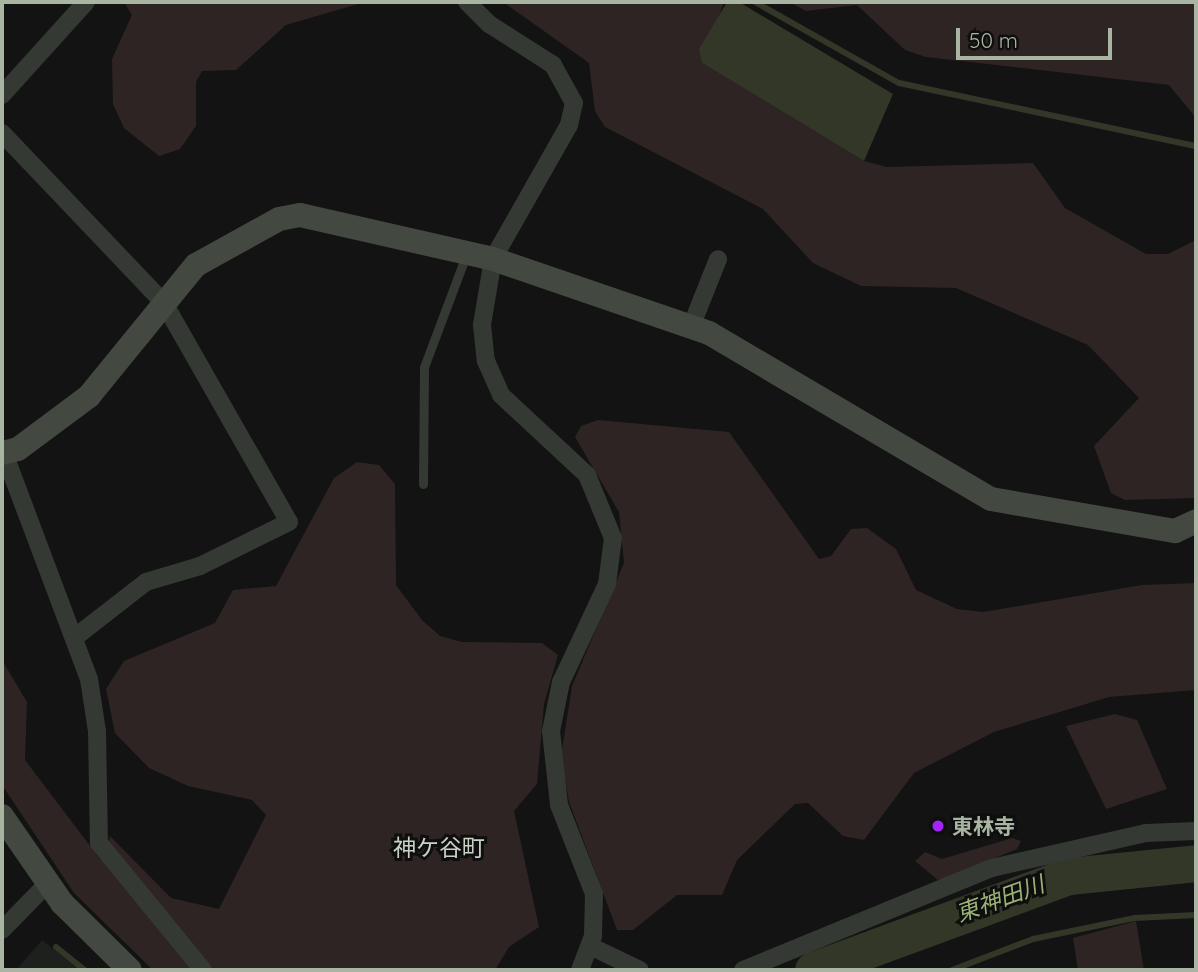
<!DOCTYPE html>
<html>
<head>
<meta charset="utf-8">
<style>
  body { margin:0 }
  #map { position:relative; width:1198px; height:972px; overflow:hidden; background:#121312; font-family:Quicksand,"Noto Sans JP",sans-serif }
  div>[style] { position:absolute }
  .built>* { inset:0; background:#1e201e }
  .green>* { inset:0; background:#2e2424 }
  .water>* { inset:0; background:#323728 }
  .stream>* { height:6px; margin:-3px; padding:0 3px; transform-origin:3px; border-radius:3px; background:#323728 }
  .river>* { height:37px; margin:-18.5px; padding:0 18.5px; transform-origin:18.5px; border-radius:18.5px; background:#323728 }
  .lane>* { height:9px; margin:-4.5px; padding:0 4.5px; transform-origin:4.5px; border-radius:4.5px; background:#343933 }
  .street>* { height:18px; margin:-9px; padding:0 9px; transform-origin:9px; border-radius:9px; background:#343933 }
  .secondary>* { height:24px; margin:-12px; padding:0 12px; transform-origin:12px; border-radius:12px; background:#434941 }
  .dots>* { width:19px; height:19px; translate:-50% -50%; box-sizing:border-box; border:4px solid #0d0e0d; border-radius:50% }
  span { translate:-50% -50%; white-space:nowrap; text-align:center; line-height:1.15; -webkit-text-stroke:6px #0d0e0d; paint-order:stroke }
  .poi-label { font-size:21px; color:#a9b5a2; font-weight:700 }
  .left { translate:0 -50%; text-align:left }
  .neighbourhood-label { font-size:23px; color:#c8d1c4 }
  .water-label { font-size:23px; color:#9bb277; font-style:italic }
  .frame { position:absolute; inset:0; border:4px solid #a9b5a2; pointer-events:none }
  .scale { position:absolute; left:956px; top:28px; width:156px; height:32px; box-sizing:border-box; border:4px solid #a9b5a2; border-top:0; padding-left:9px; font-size:21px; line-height:24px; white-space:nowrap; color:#a9b5a2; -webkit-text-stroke:5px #0d0e0d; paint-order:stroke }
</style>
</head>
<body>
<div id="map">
  <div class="built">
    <div style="clip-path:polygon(42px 940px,79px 970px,16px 970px)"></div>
  </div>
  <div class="green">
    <div style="clip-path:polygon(124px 2px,365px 2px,286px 25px,236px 70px,202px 71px,196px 82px,196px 126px,180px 149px,159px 156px,124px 128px,113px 104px,112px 59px,132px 15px)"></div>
    <div style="clip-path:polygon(503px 2px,724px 2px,702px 63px,864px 161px,887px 167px,1033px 163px,1065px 208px,1146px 254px,1168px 254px,1196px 240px,1196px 498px,1125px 500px,1111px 493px,1094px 446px,1139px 398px,1088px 345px,956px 288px,861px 286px,813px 263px,763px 209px,605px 127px,595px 111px,589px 63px)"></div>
    <div style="clip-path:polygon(790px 2px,1196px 2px,1196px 118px,1169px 85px,926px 57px,905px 50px,857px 5px,806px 11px)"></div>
    <div style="clip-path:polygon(598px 420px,729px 432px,819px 559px,831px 556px,851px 529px,867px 528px,896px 549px,916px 590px,957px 609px,983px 612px,1142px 585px,1196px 583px,1196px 690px,1109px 697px,994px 732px,914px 773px,864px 840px,843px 836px,808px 803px,795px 804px,737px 860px,722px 895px,677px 895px,633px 930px,617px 930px,569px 802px,561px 756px,572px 686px,624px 563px,619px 512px,575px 437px,581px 426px)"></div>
    <div style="clip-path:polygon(357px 462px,379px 465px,395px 484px,396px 585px,422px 620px,440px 636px,462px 642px,542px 643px,558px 655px,544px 704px,537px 784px,514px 811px,539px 927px,509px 947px,495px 970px,153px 970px,74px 893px,2px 785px,2px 660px,27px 702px,25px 760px,100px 859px,105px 862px,110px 836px,171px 898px,219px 909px,266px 815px,252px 800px,188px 786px,149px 768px,115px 733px,106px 689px,124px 661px,215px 623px,233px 590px,276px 586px,334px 478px)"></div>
    <div style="clip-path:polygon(1115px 714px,1137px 720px,1167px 789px,1106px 809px,1066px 726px)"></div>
    <div style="clip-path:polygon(1012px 838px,1021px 841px,1017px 849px,939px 881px,915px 861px,925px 852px,942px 859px)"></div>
    <div style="clip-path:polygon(1136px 921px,1144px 970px,1078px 970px,1073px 938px)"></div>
  </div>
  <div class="water">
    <div style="clip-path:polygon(727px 2px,739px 2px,893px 94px,864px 161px,702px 63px,699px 49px)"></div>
  </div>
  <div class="stream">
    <div style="left:755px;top:2px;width:165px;rotate:29.4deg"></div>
    <div style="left:899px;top:83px;width:304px;rotate:12deg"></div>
    <div style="left:56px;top:947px;width:36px;rotate:39deg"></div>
    <div style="left:952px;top:970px;width:87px;rotate:-20.9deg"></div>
    <div style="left:1033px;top:939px;width:103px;rotate:-11.7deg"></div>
    <div style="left:1134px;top:918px;width:62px;rotate:-2.8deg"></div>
  </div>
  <div class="river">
    <div style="left:813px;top:970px;width:273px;rotate:-20.2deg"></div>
    <div style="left:1069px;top:876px;width:128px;rotate:-5.8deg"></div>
  </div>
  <div class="lane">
    <div style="left:423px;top:484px;width:117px;rotate:-89.5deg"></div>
    <div style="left:424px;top:367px;width:120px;rotate:-69.4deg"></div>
  </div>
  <div class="street">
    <div style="left:467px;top:2px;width:31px;rotate:45deg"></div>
    <div style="left:489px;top:24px;width:76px;rotate:32.6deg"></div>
    <div style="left:553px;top:65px;width:43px;rotate:61.1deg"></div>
    <div style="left:574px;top:103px;width:23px;rotate:103deg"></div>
    <div style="left:569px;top:125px;width:154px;rotate:119.6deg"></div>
    <div style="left:493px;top:259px;width:67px;rotate:99.5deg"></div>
    <div style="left:482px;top:325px;width:36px;rotate:84deg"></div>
    <div style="left:486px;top:361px;width:37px;rotate:66deg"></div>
    <div style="left:501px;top:395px;width:117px;rotate:42.9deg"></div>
    <div style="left:587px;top:475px;width:68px;rotate:67.6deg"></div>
    <div style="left:613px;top:538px;width:46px;rotate:97.4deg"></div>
    <div style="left:607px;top:584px;width:108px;rotate:115.1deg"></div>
    <div style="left:561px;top:682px;width:50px;rotate:101.5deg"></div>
    <div style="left:551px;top:731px;width:74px;rotate:83.8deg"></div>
    <div style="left:559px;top:805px;width:96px;rotate:68.5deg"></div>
    <div style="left:594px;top:894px;width:42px;rotate:91.4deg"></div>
    <div style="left:593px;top:936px;width:36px;rotate:111deg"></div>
    <div style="left:2px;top:95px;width:125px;rotate:-47.9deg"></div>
    <div style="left:2px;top:133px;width:235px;rotate:46.4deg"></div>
    <div style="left:164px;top:303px;width:252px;rotate:60.3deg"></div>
    <div style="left:289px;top:522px;width:99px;rotate:153.7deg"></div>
    <div style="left:200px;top:566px;width:56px;rotate:163.5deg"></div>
    <div style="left:146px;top:582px;width:91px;rotate:142.1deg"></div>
    <div style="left:691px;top:327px;width:73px;rotate:-68.3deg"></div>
    <div style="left:4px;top:453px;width:241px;rotate:69.4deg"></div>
    <div style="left:89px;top:679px;width:53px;rotate:81.3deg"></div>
    <div style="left:97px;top:731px;width:112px;rotate:89deg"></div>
    <div style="left:99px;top:843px;width:164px;rotate:50.7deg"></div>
    <div style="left:2px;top:930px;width:64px;rotate:-45.6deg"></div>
    <div style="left:590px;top:946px;width:55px;rotate:25.6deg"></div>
    <div style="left:743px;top:970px;width:269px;rotate:-22.3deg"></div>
    <div style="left:992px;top:868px;width:158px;rotate:-12.8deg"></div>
    <div style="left:1146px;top:833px;width:50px;rotate:-2.3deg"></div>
  </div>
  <div class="secondary">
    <div style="left:2px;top:453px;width:16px;rotate:-14deg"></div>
    <div style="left:18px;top:449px;width:89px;rotate:-36.7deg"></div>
    <div style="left:89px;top:396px;width:169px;rotate:-50.8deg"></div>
    <div style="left:196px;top:265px;width:95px;rotate:-29deg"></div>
    <div style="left:279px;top:219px;width:21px;rotate:-11deg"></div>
    <div style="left:300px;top:215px;width:198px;rotate:12.8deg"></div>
    <div style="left:493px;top:259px;width:228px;rotate:18.9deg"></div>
    <div style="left:709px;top:333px;width:327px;rotate:30.5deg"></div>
    <div style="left:991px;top:499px;width:187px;rotate:9.9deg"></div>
    <div style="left:1175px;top:531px;width:23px;rotate:-25deg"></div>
    <div style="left:2px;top:816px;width:106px;rotate:55.4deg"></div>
    <div style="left:62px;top:903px;width:95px;rotate:44.6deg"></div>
  </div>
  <div class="dots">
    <div style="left:938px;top:826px;background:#a224f9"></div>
  </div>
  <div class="poi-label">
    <span class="left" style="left:952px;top:826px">東林寺</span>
  </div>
  <div class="neighbourhood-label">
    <span style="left:439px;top:848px">神ケ谷町</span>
  </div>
  <div class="water-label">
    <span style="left:1000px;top:899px;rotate:-20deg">東神田川</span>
  </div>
  <div class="frame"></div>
  <div class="scale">50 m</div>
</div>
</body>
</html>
